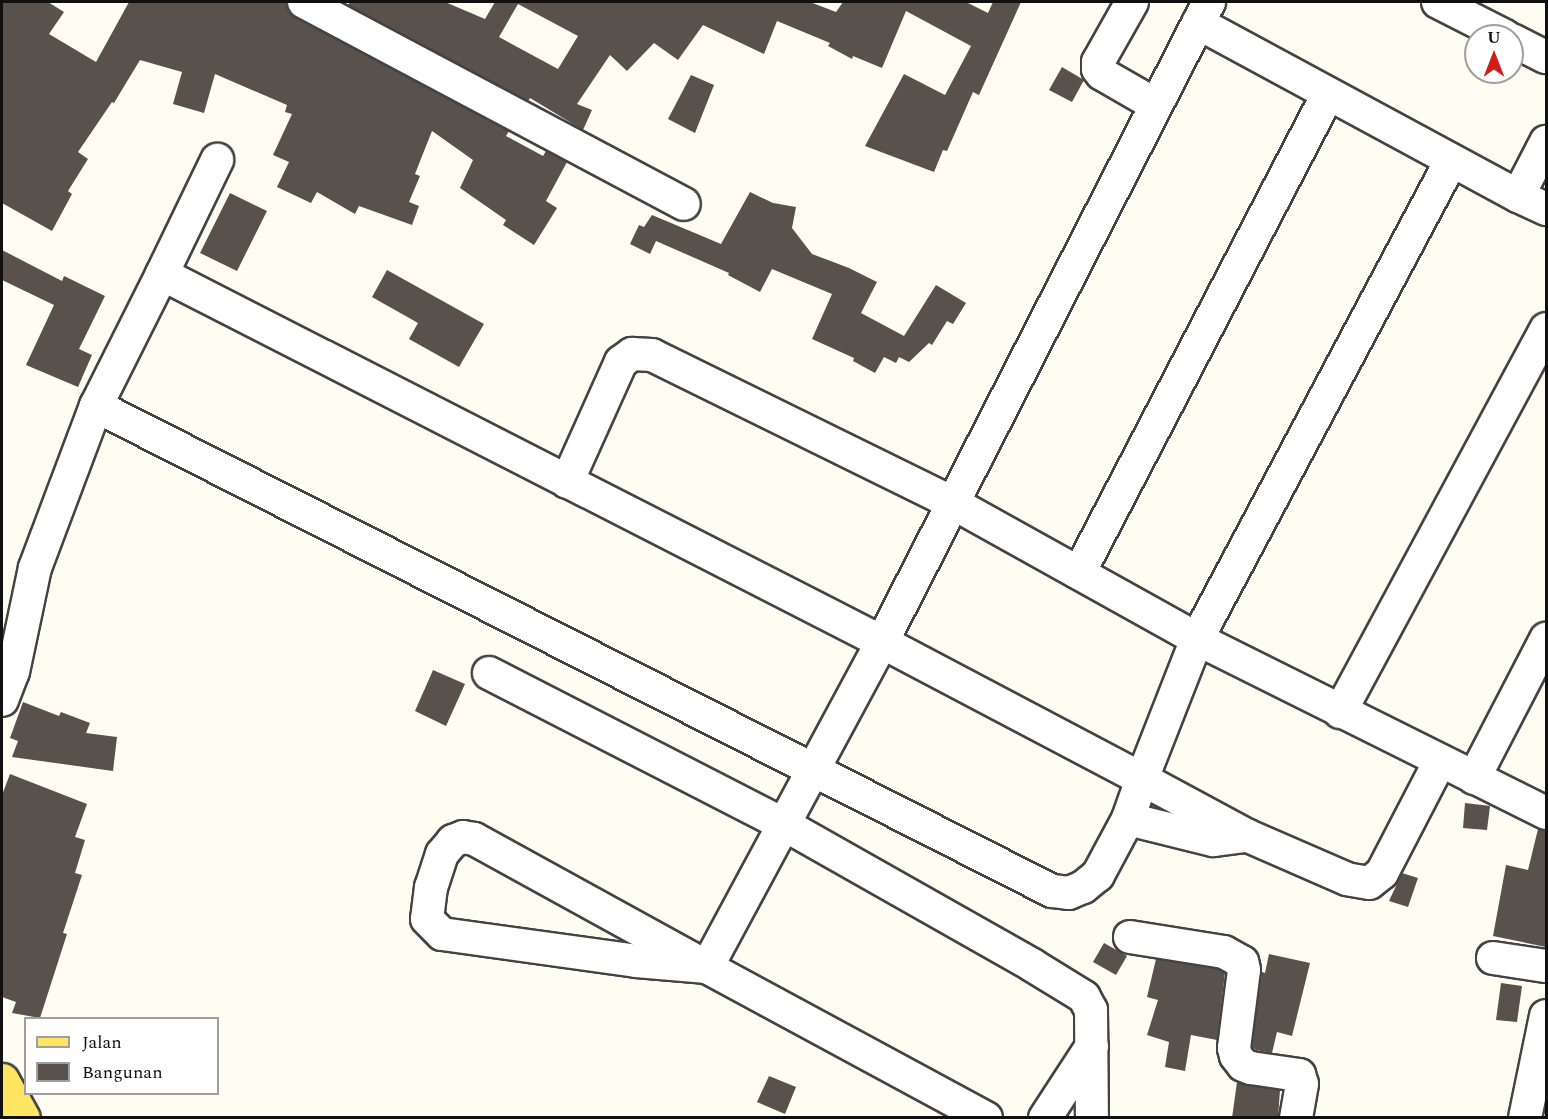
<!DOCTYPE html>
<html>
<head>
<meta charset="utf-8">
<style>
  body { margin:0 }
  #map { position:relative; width:1548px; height:1119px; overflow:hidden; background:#fffdf2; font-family:Spectral,serif }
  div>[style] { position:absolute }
  .building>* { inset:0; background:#59514b }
  .roads { filter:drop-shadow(2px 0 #434343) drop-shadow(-2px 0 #434343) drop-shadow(0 2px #434343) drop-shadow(0 -2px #434343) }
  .minor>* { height:32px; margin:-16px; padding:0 16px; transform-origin:16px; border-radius:16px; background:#fff }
  .major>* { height:33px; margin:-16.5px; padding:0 16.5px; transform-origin:16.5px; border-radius:16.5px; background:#ffe562 }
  span { translate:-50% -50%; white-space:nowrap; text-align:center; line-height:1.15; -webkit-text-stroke:6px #fff; paint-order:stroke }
  .frame { position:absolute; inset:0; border:3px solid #101010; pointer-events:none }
  .legend { position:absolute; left:24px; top:1017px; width:195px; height:78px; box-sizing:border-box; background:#fff; border:2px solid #9f9f9f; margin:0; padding:8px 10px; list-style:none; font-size:18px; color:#101010 }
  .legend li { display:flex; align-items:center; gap:12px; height:30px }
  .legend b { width:30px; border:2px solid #9f9f9f }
  .north { position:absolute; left:1464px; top:24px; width:60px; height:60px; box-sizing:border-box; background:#fff; border:2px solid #9f9f9f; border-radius:50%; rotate:0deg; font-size:16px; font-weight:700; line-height:24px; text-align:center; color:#101010 }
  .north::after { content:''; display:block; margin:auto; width:21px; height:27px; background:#cf1d18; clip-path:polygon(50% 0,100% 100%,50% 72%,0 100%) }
</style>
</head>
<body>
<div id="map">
  <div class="building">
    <div style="clip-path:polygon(2px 2px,48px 2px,64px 12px,49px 34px,96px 62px,129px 2px,286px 2px,288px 11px,296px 18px,509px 131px,506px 136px,543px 156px,546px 151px,567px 162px,546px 201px,557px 208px,534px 245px,503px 225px,506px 220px,460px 188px,473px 160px,432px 131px,415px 174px,420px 176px,409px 202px,419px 206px,412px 225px,359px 206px,355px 214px,317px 192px,311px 203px,277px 187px,289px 162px,273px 155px,292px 114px,285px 112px,287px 105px,215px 74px,204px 113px,173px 104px,182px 72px,140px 60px,114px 103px,112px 102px,78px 152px,88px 159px,68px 191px,72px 194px,52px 231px,2px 203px)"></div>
    <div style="clip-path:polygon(evenodd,350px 2px,445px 2px,485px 19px,495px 2px,810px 2px,836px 12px,843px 2px,966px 2px,988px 13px,993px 2px,1021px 2px,979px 95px,973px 92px,947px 151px,943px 150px,934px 172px,865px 146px,904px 74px,945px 95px,971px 46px,906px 11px,882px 68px,853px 56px,852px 59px,828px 46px,830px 43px,777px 21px,764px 54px,703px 25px,678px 60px,654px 43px,627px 71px,610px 55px,577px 104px,592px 110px,583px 130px,530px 98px,528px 101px,348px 5px,350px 2px,518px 4px,578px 36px,558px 69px,499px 37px,518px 4px)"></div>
    <div style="clip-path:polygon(1062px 67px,1084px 80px,1072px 102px,1049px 90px)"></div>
    <div style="clip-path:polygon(691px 75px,714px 85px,695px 133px,668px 119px)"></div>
    <div style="clip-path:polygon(750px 192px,773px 203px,796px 207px,792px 228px,812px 254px,849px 268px,877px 282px,861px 313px,904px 336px,936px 285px,966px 303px,953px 324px,947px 321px,932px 345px,929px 343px,909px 362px,899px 357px,896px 363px,884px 357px,875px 373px,853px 361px,854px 358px,812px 339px,832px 294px,772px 269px,760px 292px,728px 275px,729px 273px,656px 241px,650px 254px,630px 244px,639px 225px,644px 227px,652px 215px,721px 244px)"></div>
    <div style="clip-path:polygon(230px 193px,267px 211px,237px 271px,200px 253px)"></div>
    <div style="clip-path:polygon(2px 250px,62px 281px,64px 276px,105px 296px,79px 349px,92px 355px,78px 387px,26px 365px,54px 305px,2px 280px)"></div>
    <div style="clip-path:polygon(387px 270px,484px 324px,459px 367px,409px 339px,418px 323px,372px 297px)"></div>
    <div style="clip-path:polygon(433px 670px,465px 684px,446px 726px,415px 711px)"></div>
    <div style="clip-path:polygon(23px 702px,59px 716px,61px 712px,90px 723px,86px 733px,117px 737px,113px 771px,12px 757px,18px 741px,10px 738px)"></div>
    <div style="clip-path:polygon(10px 774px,87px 804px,75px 837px,85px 840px,75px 873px,82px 875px,63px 933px,67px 934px,40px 1018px,12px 1013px,16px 1002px,2px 997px,2px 795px)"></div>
    <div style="clip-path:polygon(1465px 803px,1490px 806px,1487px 830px,1463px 828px)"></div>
    <div style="clip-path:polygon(1538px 829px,1546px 831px,1546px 947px,1493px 936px,1506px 865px,1528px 870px)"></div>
    <div style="clip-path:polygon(1402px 873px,1418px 878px,1408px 907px,1389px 901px)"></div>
    <div style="clip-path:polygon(1104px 943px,1127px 956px,1116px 975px,1093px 962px)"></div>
    <div style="clip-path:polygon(1269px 954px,1310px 963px,1292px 1036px,1277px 1032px,1272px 1053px,1256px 1050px,1252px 1047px,1262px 972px,1265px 973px)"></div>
    <div style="clip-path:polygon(1156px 959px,1218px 969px,1225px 973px,1217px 1040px,1191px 1035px,1185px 1071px,1165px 1067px,1169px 1042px,1147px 1035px,1158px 1000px,1147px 997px)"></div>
    <div style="clip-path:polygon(1501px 983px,1522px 986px,1517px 1022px,1496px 1020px)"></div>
    <div style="clip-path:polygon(769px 1076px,796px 1087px,785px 1114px,757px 1102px)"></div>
    <div style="clip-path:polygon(1237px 1082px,1280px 1090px,1278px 1118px,1232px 1118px)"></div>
  </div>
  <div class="roads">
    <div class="minor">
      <div style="left:304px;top:2px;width:430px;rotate:28deg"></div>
      <div style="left:1132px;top:2px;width:69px;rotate:119.5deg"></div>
      <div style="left:1098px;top:62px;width:7px;rotate:90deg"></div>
      <div style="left:1098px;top:69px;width:6px;rotate:51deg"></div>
      <div style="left:1102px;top:74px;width:62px;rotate:29.9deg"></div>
      <div style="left:1438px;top:2px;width:75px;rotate:26.9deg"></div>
      <div style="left:1198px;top:23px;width:364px;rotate:28.4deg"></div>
      <div style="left:1518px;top:196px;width:61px;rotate:-62.6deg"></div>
      <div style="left:1512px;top:40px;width:38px;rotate:27deg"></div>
      <div style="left:1518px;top:196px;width:31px;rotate:25deg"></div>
      <div style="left:162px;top:274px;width:127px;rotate:-64.2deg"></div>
      <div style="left:567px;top:482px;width:132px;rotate:-65.8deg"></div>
      <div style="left:621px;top:362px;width:14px;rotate:-36deg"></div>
      <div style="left:632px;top:354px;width:20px;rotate:3deg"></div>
      <div style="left:652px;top:355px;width:335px;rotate:26.2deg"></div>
      <div style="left:953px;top:503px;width:279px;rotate:29.1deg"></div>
      <div style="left:1197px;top:639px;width:390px;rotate:26.5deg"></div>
      <div style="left:1079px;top:573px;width:540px;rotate:-62.53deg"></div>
      <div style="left:489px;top:673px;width:333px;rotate:27.2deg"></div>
      <div style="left:785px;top:825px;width:284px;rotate:29.5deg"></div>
      <div style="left:1032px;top:965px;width:61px;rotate:31.6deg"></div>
      <div style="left:1084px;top:997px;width:15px;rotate:62deg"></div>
      <div style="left:1091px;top:1010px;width:108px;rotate:89.5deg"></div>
      <div style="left:2px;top:700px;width:30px;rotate:-69deg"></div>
      <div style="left:13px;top:672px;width:106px;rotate:-78.1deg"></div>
      <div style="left:35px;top:568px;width:173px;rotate:-69.4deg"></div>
      <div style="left:96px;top:406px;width:148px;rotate:-63.4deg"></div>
      <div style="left:162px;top:274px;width:809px;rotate:27.07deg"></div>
      <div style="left:882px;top:642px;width:294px;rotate:27.8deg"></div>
      <div style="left:1142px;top:779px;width:42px;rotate:109.3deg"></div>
      <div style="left:1128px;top:819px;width:64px;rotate:118.2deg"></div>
      <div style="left:1098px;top:875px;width:19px;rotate:141deg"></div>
      <div style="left:1083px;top:887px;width:15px;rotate:157deg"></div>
      <div style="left:1069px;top:893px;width:17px;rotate:-173deg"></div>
      <div style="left:1052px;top:891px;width:1072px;rotate:-153.1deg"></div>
      <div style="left:1340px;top:712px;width:435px;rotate:-61.7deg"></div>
      <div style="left:1440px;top:761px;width:126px;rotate:117.4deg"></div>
      <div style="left:1382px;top:873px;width:16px;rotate:142deg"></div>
      <div style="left:1369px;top:883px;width:22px;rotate:-170deg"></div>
      <div style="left:1347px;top:879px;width:108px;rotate:-156.5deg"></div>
      <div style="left:1248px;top:836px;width:120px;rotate:-151.7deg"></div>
      <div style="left:1142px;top:779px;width:150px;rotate:-68.6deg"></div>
      <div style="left:1197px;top:639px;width:541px;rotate:-62.01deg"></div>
      <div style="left:1474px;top:778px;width:157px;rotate:-62.6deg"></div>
      <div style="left:1128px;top:819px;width:88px;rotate:13.9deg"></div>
      <div style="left:1213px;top:840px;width:35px;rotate:-7deg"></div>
      <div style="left:1130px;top:937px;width:95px;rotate:9.1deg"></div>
      <div style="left:1224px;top:952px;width:21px;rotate:29deg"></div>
      <div style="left:1242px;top:962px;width:8px;rotate:76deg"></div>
      <div style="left:1244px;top:970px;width:79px;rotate:97.3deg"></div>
      <div style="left:1234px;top:1048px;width:8px;rotate:76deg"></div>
      <div style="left:1236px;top:1056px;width:11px;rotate:52deg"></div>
      <div style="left:1243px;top:1065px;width:9px;rotate:21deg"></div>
      <div style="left:1251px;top:1068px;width:49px;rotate:8.3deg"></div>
      <div style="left:1299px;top:1075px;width:9px;rotate:72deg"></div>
      <div style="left:1302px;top:1084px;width:35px;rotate:100deg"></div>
      <div style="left:1493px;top:958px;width:54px;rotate:8.6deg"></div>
      <div style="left:986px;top:1118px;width:317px;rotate:-151.6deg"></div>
      <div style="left:707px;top:967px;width:266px;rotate:-151.2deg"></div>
      <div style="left:474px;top:839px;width:11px;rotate:-170deg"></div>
      <div style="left:463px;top:837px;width:11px;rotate:158deg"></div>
      <div style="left:453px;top:841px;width:17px;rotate:130deg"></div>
      <div style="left:442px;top:854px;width:35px;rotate:108deg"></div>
      <div style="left:431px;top:887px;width:32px;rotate:97deg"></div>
      <div style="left:427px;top:919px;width:21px;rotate:45deg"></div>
      <div style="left:442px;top:934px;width:196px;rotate:7.9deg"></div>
      <div style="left:636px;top:961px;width:71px;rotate:4.8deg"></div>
      <div style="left:707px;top:967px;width:369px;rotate:-61.7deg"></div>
      <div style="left:882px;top:642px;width:719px;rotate:-62.94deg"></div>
      <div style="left:1045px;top:1118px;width:86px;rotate:-56.9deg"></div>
      <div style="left:1525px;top:1118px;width:104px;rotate:-78.4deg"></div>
    </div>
    <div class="major">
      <div style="left:2px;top:1080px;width:43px;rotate:61.1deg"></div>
    </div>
  </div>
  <div class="frame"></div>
  <ul class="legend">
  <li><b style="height:8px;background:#ffe562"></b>Jalan</li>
  <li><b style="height:16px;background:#59514b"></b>Bangunan</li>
  </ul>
  <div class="north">U</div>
</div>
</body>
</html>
